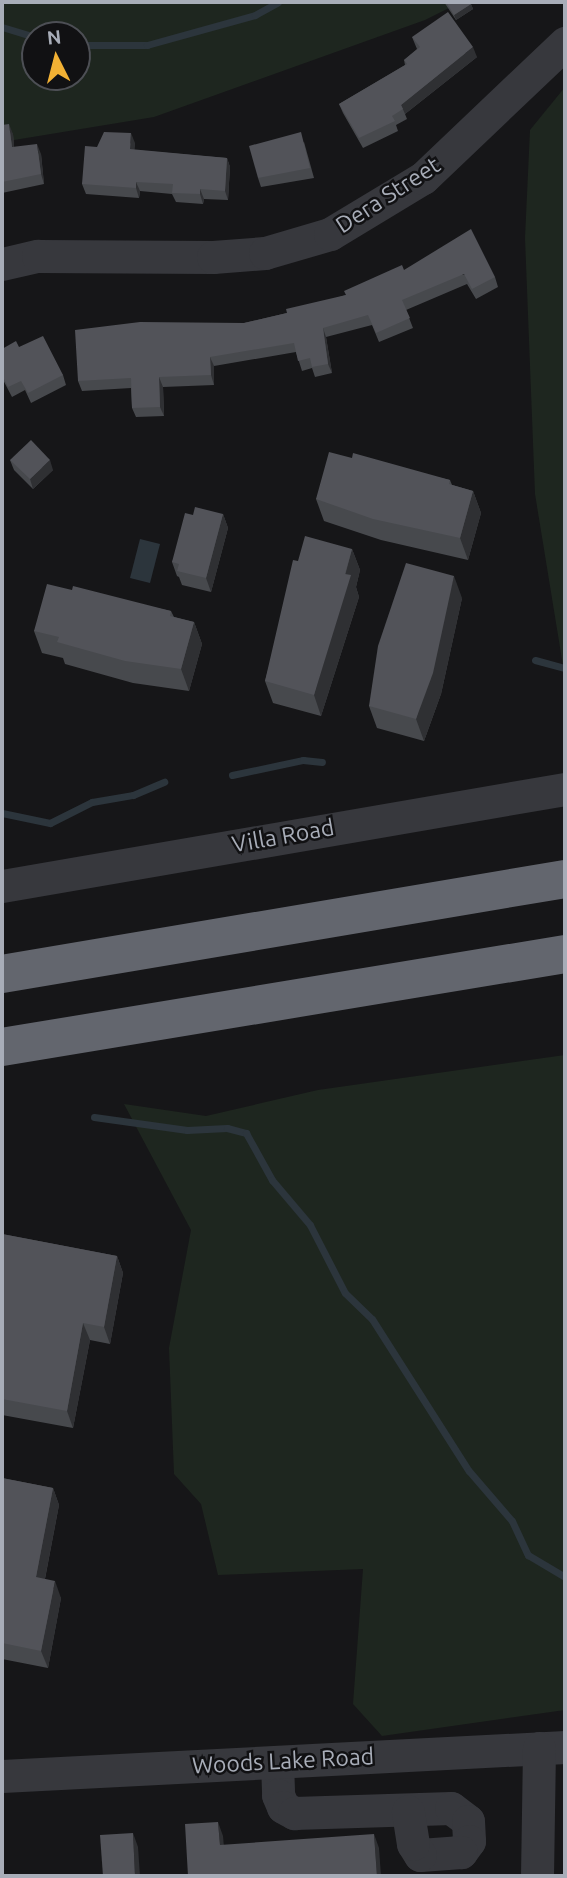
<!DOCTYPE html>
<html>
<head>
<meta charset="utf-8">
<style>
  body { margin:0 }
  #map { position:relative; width:567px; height:1878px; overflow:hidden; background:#161618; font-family:Ubuntu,sans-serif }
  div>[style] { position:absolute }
  .green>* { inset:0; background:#1e261f }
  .water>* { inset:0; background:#2c353c }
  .stream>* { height:7px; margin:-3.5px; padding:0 3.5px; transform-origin:3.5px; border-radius:3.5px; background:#2c353c }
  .minor>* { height:33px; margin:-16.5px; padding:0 16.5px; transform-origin:16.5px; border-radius:16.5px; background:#37383d }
  .highway>* { height:38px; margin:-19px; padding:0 19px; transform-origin:19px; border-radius:19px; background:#63666e }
  .wall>* { inset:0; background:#47494d }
  .shaded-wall>* { inset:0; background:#2f3033 }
  .building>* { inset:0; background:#525359 }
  span { translate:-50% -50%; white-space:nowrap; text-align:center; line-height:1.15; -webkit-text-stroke:5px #111113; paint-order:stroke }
  .street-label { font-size:23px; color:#a8adb8 }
  .frame { position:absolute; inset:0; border:4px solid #a8adb8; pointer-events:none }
  .north { position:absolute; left:21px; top:21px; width:70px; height:70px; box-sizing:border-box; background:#111113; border:2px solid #4d4f55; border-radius:50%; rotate:354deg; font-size:19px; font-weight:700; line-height:28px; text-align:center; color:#a8adb8 }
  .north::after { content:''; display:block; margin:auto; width:24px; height:32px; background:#f2b134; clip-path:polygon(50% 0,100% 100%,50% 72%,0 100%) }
</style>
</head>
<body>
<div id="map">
  <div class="green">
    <div style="clip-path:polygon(evenodd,2px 2px,461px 2px,425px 20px,154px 117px,2px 142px,2px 2px,35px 35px,77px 35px,77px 77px,35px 77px,35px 35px)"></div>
    <div style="clip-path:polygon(565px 87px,565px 678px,535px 494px,525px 238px,530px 130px)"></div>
    <div style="clip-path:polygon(565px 1055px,565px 1710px,382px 1736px,353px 1704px,363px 1569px,218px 1575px,201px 1504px,174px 1474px,169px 1348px,191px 1230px,124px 1104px,206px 1116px,318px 1090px)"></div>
  </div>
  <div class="water">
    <div style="clip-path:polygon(140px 539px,160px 544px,150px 583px,130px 578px)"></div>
  </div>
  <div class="stream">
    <div style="left:2px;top:27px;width:34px;rotate:17deg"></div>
    <div style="left:77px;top:45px;width:70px"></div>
    <div style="left:147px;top:45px;width:112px;rotate:-15.5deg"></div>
    <div style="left:255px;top:15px;width:26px;rotate:-29deg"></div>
    <div style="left:535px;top:660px;width:31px;rotate:15deg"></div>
    <div style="left:232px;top:775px;width:73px;rotate:-11.9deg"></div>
    <div style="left:303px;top:760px;width:19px;rotate:6deg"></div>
    <div style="left:2px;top:813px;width:49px;rotate:11.8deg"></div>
    <div style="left:50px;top:823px;width:47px;rotate:-26.6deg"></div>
    <div style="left:92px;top:802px;width:42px;rotate:-9.7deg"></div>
    <div style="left:133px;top:795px;width:34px;rotate:-23deg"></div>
    <div style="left:94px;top:1117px;width:94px;rotate:8deg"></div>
    <div style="left:187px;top:1130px;width:40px;rotate:-2.9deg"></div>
    <div style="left:227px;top:1128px;width:20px;rotate:15deg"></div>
    <div style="left:246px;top:1133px;width:54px;rotate:61deg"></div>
    <div style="left:272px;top:1180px;width:59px;rotate:49.8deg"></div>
    <div style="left:310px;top:1225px;width:76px;rotate:62.8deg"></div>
    <div style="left:345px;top:1293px;width:37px;rotate:44deg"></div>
    <div style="left:372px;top:1319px;width:180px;rotate:57.5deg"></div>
    <div style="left:469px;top:1471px;width:66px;rotate:49.3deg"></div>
    <div style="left:512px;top:1521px;width:38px;rotate:65deg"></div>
    <div style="left:528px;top:1555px;width:43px;rotate:30.7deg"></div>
  </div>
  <div class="minor">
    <div style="left:2px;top:264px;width:37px;rotate:-13deg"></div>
    <div style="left:38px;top:256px;width:175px;rotate:0.3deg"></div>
    <div style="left:213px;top:257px;width:52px;rotate:-4.4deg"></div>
    <div style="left:265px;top:253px;width:68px;rotate:-16.3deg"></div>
    <div style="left:330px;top:234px;width:109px;rotate:-31.1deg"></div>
    <div style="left:423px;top:178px;width:196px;rotate:-43.6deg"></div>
    <div style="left:2px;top:886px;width:571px;rotate:-9.78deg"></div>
    <div style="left:277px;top:1762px;width:33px;rotate:88deg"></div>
    <div style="left:278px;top:1795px;width:13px;rotate:67deg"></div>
    <div style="left:283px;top:1807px;width:13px;rotate:29deg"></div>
    <div style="left:294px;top:1813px;width:157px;rotate:-1.8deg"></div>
    <div style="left:451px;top:1808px;width:21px;rotate:37deg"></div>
    <div style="left:468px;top:1821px;width:20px;rotate:87deg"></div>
    <div style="left:469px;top:1841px;width:14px;rotate:126deg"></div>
    <div style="left:461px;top:1852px;width:41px;rotate:175.8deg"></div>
    <div style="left:420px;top:1855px;width:13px;rotate:-122deg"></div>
    <div style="left:413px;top:1844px;width:33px;rotate:-99deg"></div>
    <div style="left:2px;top:1776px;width:564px;rotate:-2.95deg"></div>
    <div style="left:537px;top:1876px;width:128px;rotate:-89.1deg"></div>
  </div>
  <div class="highway">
    <div style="left:2px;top:974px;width:571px;rotate:-9.58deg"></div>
    <div style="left:2px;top:1047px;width:571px;rotate:-9.38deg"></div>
  </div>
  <div class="wall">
    <div style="clip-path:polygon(444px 2px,470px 2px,473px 9px,456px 20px)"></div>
    <div style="clip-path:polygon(412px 37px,477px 57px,405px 114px,407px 119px,396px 125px,398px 131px,363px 148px,343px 113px,339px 104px,405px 65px,404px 60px,417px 49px)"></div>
    <div style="clip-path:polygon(2px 125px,13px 134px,14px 147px,41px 154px,44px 184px,2px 193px)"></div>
    <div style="clip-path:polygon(304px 142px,314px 178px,261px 187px,258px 178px)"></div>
    <div style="clip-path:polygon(135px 143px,134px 150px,227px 158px,230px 167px,228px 200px,204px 199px,203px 204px,176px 202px,172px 194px,140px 191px,139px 198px,86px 194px,82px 184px,97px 147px)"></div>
    <div style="clip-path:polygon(404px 270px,495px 277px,498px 287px,476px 299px,467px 284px,406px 310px,413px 328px,379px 342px,372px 325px,326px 337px,332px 373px,315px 377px,312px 368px,302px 371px,296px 352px,214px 366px,214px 385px,163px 387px,164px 416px,136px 417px,132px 408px,131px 388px,82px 391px,78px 381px,244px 323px,287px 313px,346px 295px)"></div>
    <div style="clip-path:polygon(19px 347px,63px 375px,66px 385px,31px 403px,25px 390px,12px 397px,2px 378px,2px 349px)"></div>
    <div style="clip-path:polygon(352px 458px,450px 480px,452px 485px,473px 491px,481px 513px,468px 560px,381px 540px,324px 521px,316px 499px)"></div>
    <div style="clip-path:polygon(10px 460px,53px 470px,33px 489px,14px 470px)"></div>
    <div style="clip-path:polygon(223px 514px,228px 528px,211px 592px,182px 585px,179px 577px,177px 576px,172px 562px,193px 515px)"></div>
    <div style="clip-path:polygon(352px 549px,360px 570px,356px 587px,359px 597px,321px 716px,273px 703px,265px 681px,298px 561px)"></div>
    <div style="clip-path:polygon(72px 590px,171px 611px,174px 617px,194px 622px,202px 644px,189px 691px,133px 683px,65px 664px,63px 658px,42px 653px,34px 631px)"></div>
    <div style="clip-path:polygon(462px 598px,441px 694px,424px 741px,377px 728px,369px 706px)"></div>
    <div style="clip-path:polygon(2px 1234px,117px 1256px,123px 1273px,110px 1344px,90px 1340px,73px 1428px,2px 1415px)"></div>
    <div style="clip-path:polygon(2px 1478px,53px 1488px,59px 1505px,45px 1579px,61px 1598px,48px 1668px,2px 1659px)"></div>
  </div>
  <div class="shaded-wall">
    <div style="clip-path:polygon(471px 4px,473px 9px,456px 20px,454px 15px)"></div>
    <div style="clip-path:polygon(473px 47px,477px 57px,405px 114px,401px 105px)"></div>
    <div style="clip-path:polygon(9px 124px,13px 134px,15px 157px,12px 147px)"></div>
    <div style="clip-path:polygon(131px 133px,135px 143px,134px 159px,130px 149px)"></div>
    <div style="clip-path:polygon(37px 144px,41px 154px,44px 184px,41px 174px)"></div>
    <div style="clip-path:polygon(227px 158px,230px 167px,228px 200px,225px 191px)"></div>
    <div style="clip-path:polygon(136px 182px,140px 191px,139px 198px,136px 188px)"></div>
    <div style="clip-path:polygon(200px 189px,204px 199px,203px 204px,200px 194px)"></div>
    <div style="clip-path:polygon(323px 328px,326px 337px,332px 373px,328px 364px)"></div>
    <div style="clip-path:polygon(210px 357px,214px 366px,214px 385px,211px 375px)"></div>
    <div style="clip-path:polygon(159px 377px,163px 387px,164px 416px,160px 407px)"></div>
    <div style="clip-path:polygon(50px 460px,53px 470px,33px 489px,30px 479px)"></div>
    <div style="clip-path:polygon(473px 491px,481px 513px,468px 560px,460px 538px)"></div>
    <div style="clip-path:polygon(223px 514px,228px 528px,211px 592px,206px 578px)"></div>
    <div style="clip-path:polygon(352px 549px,360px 570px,356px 587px,359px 597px,321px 716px,314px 695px)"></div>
    <div style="clip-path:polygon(454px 576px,462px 598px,441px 694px,424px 741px,416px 719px)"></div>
    <div style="clip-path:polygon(194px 622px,202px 644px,189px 691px,181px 669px)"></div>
    <div style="clip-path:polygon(117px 1256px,123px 1273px,110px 1344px,104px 1327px)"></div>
    <div style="clip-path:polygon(83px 1323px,90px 1340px,73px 1428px,67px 1411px)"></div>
    <div style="clip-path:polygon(53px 1488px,59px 1505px,42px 1594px,36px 1577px)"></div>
    <div style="clip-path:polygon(55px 1581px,61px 1598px,48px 1668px,41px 1651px)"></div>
    <div style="clip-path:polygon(218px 1822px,223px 1836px,225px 1859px,220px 1845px)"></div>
    <div style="clip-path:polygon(133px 1833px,138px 1847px,140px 1876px,135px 1876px)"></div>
    <div style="clip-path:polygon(374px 1834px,379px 1848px,381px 1876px,377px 1876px)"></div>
  </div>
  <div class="building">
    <div style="clip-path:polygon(446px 2px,470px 2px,471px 4px,454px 15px)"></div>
    <div style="clip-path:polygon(448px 12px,473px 47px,401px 105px,403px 109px,392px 116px,395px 121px,359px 138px,339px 104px,407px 64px,404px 60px,420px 47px,412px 37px)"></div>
    <div style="clip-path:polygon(9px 124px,12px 147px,37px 144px,41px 174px,2px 182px,2px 125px)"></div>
    <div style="clip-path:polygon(104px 132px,131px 133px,130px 149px,227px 158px,225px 191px,200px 189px,200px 194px,172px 193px,173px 184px,136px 182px,136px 188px,82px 184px,85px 146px,97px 147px)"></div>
    <div style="clip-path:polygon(301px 132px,310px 168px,258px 178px,249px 146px)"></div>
    <div style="clip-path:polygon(471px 229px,495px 277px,472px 289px,464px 274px,402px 300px,410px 318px,376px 333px,368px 315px,323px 328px,328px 364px,312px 367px,310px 358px,298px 361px,294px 343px,210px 357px,211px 375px,159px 377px,160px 407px,132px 408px,131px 378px,78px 381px,75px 330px,140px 322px,244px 323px,287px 313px,286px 309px,346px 295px,344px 291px,402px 265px,404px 270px)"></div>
    <div style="clip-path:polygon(43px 336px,63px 375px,28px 393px,21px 381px,8px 387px,2px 375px,2px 349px,16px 341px,19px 347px)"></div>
    <div style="clip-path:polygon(31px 440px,50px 460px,30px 479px,10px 460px)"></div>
    <div style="clip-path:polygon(329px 452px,352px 458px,353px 453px,450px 480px,449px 484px,473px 491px,460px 538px,373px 519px,316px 499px)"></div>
    <div style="clip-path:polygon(195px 507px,223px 514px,206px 578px,177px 571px,179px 564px,172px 562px,185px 513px,193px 515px)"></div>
    <div style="clip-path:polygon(305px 536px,352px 549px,345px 574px,351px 575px,314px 695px,265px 681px,293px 560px,298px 561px)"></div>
    <div style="clip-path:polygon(406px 563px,454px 576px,433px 673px,416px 719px,369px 706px,378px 646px)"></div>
    <div style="clip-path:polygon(47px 584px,72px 590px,73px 586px,171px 611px,170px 616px,194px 622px,181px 669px,125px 661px,57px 642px,59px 637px,34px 631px)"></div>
    <div style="clip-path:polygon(2px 1234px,117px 1256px,104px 1327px,83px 1323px,67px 1411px,2px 1399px)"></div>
    <div style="clip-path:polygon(2px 1478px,53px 1488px,36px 1577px,55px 1581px,41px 1651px,2px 1643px)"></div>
    <div style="clip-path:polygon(218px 1822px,220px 1845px,374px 1834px,377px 1876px,188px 1876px,185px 1824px)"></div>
    <div style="clip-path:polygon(133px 1833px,135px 1876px,103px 1876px,100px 1835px)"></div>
  </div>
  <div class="street-label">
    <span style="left:388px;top:195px;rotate:-33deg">Dera Street</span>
    <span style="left:283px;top:836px;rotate:-10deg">Villa Road</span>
    <span style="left:283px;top:1761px;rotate:-3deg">Woods Lake Road</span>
  </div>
  <div class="frame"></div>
  <div class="north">N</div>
</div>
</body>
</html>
